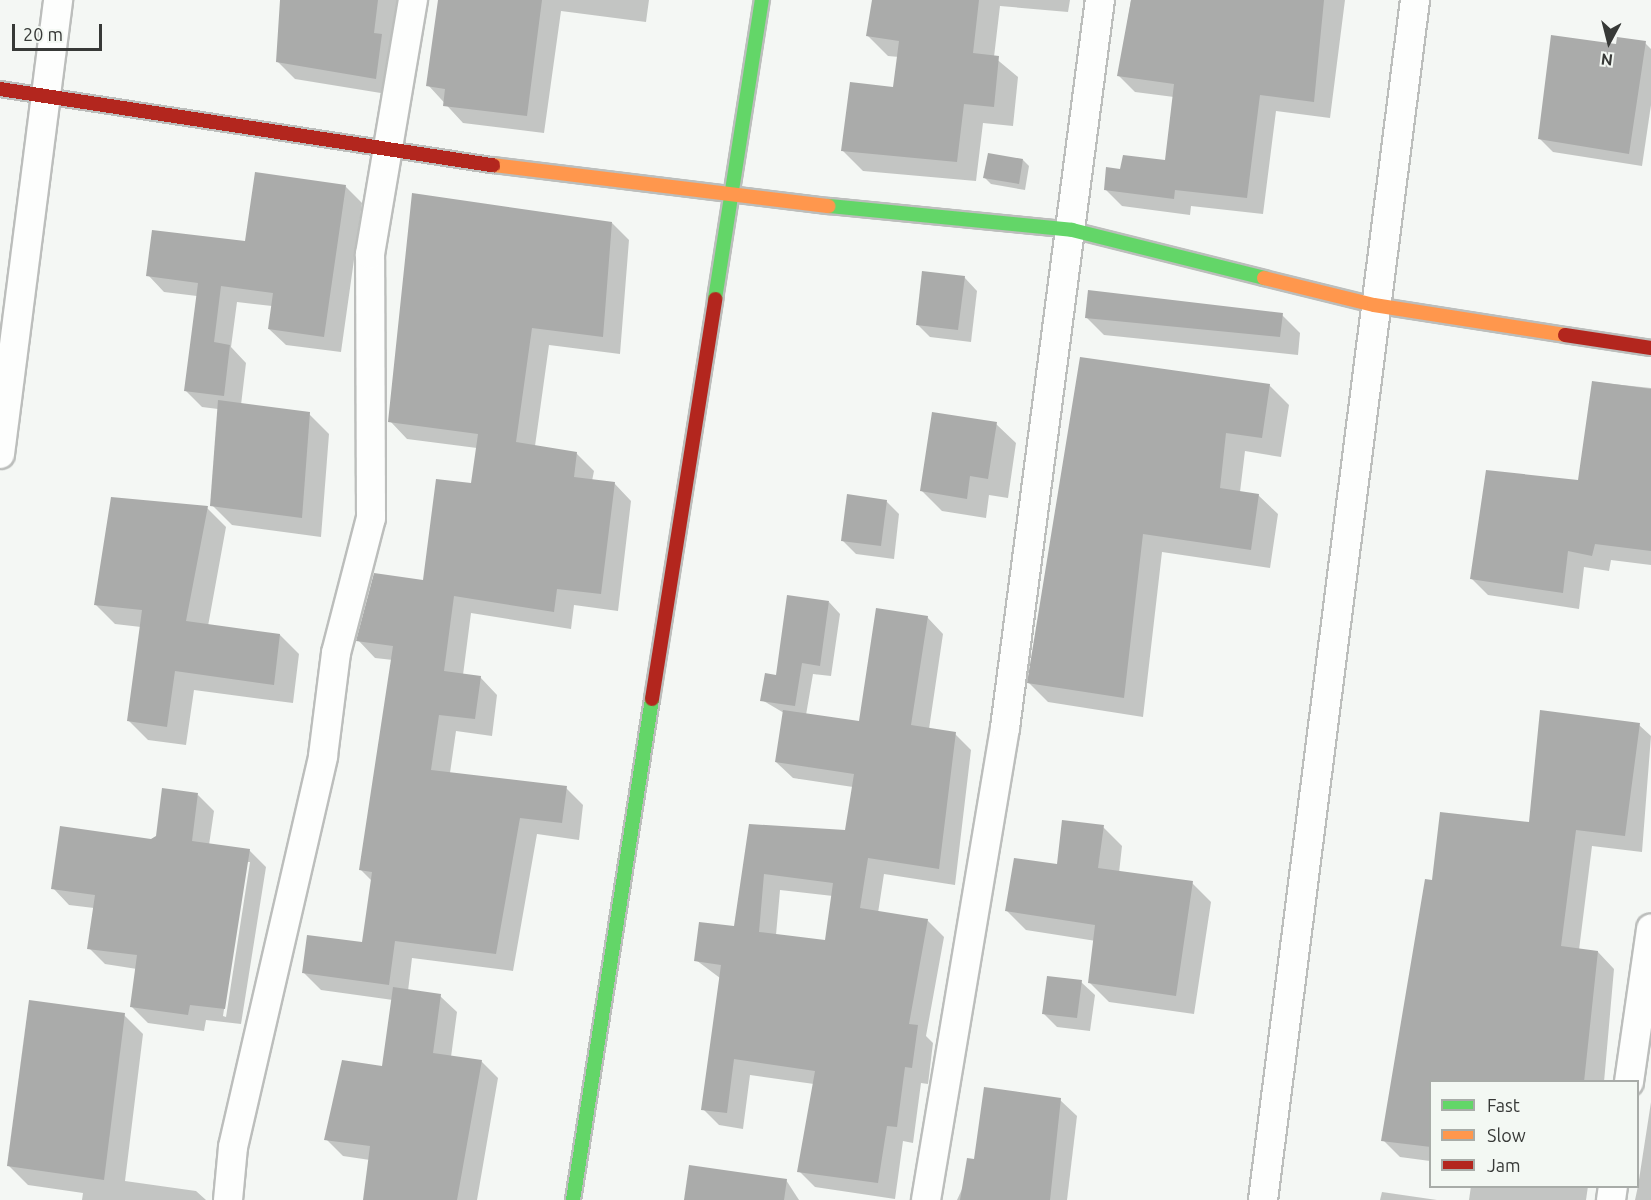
<!DOCTYPE html>
<html>
<head>
<meta charset="utf-8">
<style>
  body { margin:0 }
  #map { position:relative; width:1651px; height:1200px; overflow:hidden; background:#f4f7f4; font-family:Ubuntu,sans-serif }
  div>[style] { position:absolute }
  .shadow>* { inset:0; background:#0003 }
  .building>* { inset:0; background:#aaabaa }
  .roads { filter:drop-shadow(2px 0 #bcbebc) drop-shadow(-2px 0 #bcbebc) drop-shadow(0 2px #bcbebc) drop-shadow(0 -2px #bcbebc) }
  .street>* { height:28px; margin:-14px; padding:0 14px; transform-origin:14px; border-radius:14px; background:#fdfefd }
  .fast>* { height:14px; margin:-7px; padding:0 7px; transform-origin:7px; border-radius:7px; background:#63d668 }
  .slow>* { height:14px; margin:-7px; padding:0 7px; transform-origin:7px; border-radius:7px; background:#ff974d }
  .jam>* { height:14px; margin:-7px; padding:0 7px; transform-origin:7px; border-radius:7px; background:#b3261e }
  span { translate:-50% -50%; white-space:nowrap; text-align:center; line-height:1.15; -webkit-text-stroke:6px #f3f8f3; paint-order:stroke }
  .legend { position:absolute; left:1429px; top:1080px; width:210px; height:108px; box-sizing:border-box; background:#f3f8f3; border:2px solid #a8aca8; margin:0; padding:8px 10px; list-style:none; font-size:18px; color:#373937 }
  .legend li { display:flex; align-items:center; gap:12px; height:30px }
  .legend b { width:30px; border:2px solid #a8aca8 }
  .north { position:absolute; left:1579px; top:12px; width:60px; height:60px; -webkit-text-stroke:4px #f3f8f3; paint-order:stroke; rotate:187deg; font-size:16px; font-weight:700; line-height:24px; text-align:center; color:#373937 }
  .north::after { content:''; display:block; margin:auto; width:21px; height:27px; background:#373937; clip-path:polygon(50% 0,100% 100%,50% 72%,0 100%) }
  .scale { position:absolute; left:12px; top:24px; width:90px; height:27px; box-sizing:border-box; border:3px solid #373937; border-top:0; padding-left:8px; font-size:18px; line-height:21px; white-space:nowrap; color:#373937; -webkit-text-stroke:4px #f3f8f3; paint-order:stroke }
</style>
</head>
<body>
<div id="map">
  <div class="shadow">
    <div style="clip-path:polygon(283px 0,397px 0,393px 95px,295px 79px,278px 62px)"></div>
    <div style="clip-path:polygon(439px 0,649px 0,646px 22px,561px 11px,544px 133px,463px 123px,428px 85px)"></div>
    <div style="clip-path:polygon(874px 0,1070px 0,1068px 12px,1000px 6px,994px 57px,1018px 77px,1013px 126px,983px 123px,976px 181px,863px 171px,843px 151px,895px 89px,899px 57px,888px 56px,868px 36px)"></div>
    <div style="clip-path:polygon(1131px 0,1345px 0,1330px 118px,1276px 111px,1263px 214px,1191px 206px,1190px 215px,1122px 206px,1105px 189px,1122px 171px,1166px 162px,1174px 97px,1135px 92px,1119px 76px)"></div>
    <div style="clip-path:polygon(1645px 43px,1651px 49px,1651px 105px,1642px 166px,1553px 152px,1540px 139px,1617px 46px)"></div>
    <div style="clip-path:polygon(1023px 160px,1029px 166px,1025px 190px,991px 184px,985px 178px)"></div>
    <div style="clip-path:polygon(345px 186px,362px 203px,341px 352px,286px 345px,269px 329px,272px 306px,237px 302px,231px 347px,246px 363px,241px 405px,309px 414px,329px 434px,321px 537px,232px 525px,212px 505px,218px 409px,202px 407px,185px 390px,197px 296px,164px 292px,148px 275px,247px 243px)"></div>
    <div style="clip-path:polygon(612px 223px,629px 240px,620px 354px,549px 345px,535px 446px,576px 453px,594px 471px,592px 481px,614px 483px,631px 501px,618px 611px,574px 605px,571px 629px,471px 613px,463px 675px,480px 677px,497px 695px,492px 736px,456px 731px,450px 773px,566px 788px,583px 805px,579px 840px,537px 834px,513px 971px,412px 958px,408px 991px,440px 996px,457px 1012px,451px 1057px,481px 1061px,498px 1078px,477px 1200px,365px 1200px,370px 1160px,343px 1156px,326px 1139px,384px 1068px,393px 1000px,321px 990px,303px 972px,364px 944px,372px 881px,361px 870px,393px 660px,375px 658px,358px 640px,424px 582px,472px 485px,477px 448px,407px 439px,390px 421px)"></div>
    <div style="clip-path:polygon(964px 277px,977px 291px,971px 342px,930px 337px,917px 324px)"></div>
    <div style="clip-path:polygon(1282px 315px,1300px 333px,1298px 355px,1104px 335px,1086px 317px)"></div>
    <div style="clip-path:polygon(1081px 359px,1269px 385px,1289px 405px,1281px 457px,1245px 451px,1240px 492px,1258px 495px,1278px 514px,1270px 568px,1162px 552px,1143px 717px,1048px 702px,1029px 683px)"></div>
    <div style="clip-path:polygon(1594px 382px,1651px 388px,1651px 565px,1611px 560px,1609px 571px,1584px 567px,1579px 609px,1488px 595px,1472px 579px,1579px 482px)"></div>
    <div style="clip-path:polygon(996px 424px,1016px 443px,1008px 498px,989px 495px,986px 518px,942px 511px,922px 491px)"></div>
    <div style="clip-path:polygon(886px 501px,899px 514px,894px 559px,856px 554px,842px 540px)"></div>
    <div style="clip-path:polygon(207px 508px,226px 527px,208px 626px,280px 635px,299px 654px,293px 703px,194px 690px,186px 745px,148px 740px,128px 720px,141px 627px,115px 624px,95px 604px)"></div>
    <div style="clip-path:polygon(evenodd,829px 602px,840px 614px,831px 676px,813px 674px,806px 715px,860px 723px,927px 617px,943px 634px,929px 729px,955px 734px,971px 750px,955px 885px,884px 874px,878px 913px,927px 920px,944px 937px,926px 1036px,933px 1043px,928px 1084px,921px 1083px,913px 1143px,903px 1141px,895px 1199px,815px 1187px,799px 1171px,814px 1084px,750px 1075px,743px 1129px,719px 1125px,703px 1109px,720px 978px,696px 960px,736px 928px,750px 826px,846px 832px,853px 787px,793px 778px,776px 762px,784px 713px,762px 700px,829px 602px,780px 890px,833px 896px,826px 942px,776px 935px,780px 890px)"></div>
    <div style="clip-path:polygon(1639px 725px,1651px 736px,1642px 852px,1592px 846px,1579px 950px,1598px 952px,1614px 969px,1604px 1082px,1430px 1082px,1430px 1161px,1400px 1157px,1383px 1140px,1433px 882px,1530px 824px)"></div>
    <div style="clip-path:polygon(evenodd,198px 795px,214px 811px,209px 845px,249px 850px,266px 867px,241px 1024px,206px 1020px,204px 1031px,148px 1023px,132px 1007px,137px 969px,105px 964px,89px 948px,94px 908px,69px 905px,53px 888px,157px 837px,198px 795px,246px 862px,250px 862px,226px 1017px,223px 1016px,246px 862px)"></div>
    <div style="clip-path:polygon(1103px 827px,1122px 846px,1119px 873px,1192px 883px,1211px 902px,1194px 1014px,1109px 1002px,1090px 983px,1096px 941px,1026px 930px,1007px 911px)"></div>
    <div style="clip-path:polygon(1081px 982px,1095px 995px,1090px 1031px,1057px 1027px,1044px 1014px)"></div>
    <div style="clip-path:polygon(124px 1015px,143px 1034px,125px 1181px,196px 1191px,206px 1200px,82px 1200px,83px 1193px,28px 1185px,9px 1166px)"></div>
    <div style="clip-path:polygon(1060px 1100px,1077px 1116px,1067px 1200px,957px 1200px,975px 1161px)"></div>
    <div style="clip-path:polygon(1651px 1102px,1651px 1200px,1635px 1200px,1638px 1186px)"></div>
    <div style="clip-path:polygon(786px 1180px,799px 1200px,686px 1200px)"></div>
    <div style="clip-path:polygon(1471px 1186px,1588px 1186px,1586px 1200px,1469px 1200px)"></div>
    <div style="clip-path:polygon(1382px 1192px,1437px 1200px,1380px 1200px)"></div>
  </div>
  <div class="building">
    <div style="clip-path:polygon(280px 0,378px 0,374px 33px,382px 34px,376px 79px,276px 62px)"></div>
    <div style="clip-path:polygon(438px 0,542px 0,527px 116px,443px 106px,445px 89px,426px 86px)"></div>
    <div style="clip-path:polygon(872px 0,979px 0,973px 53px,999px 56px,994px 107px,964px 104px,957px 162px,841px 151px,850px 82px,893px 87px,899px 41px,866px 36px)"></div>
    <div style="clip-path:polygon(1131px 0,1324px 0,1314px 102px,1260px 95px,1247px 198px,1175px 190px,1174px 199px,1104px 190px,1106px 167px,1120px 169px,1123px 155px,1165px 160px,1174px 84px,1117px 76px)"></div>
    <div style="clip-path:polygon(1551px 35px,1616px 44px,1617px 37px,1646px 41px,1629px 154px,1538px 139px)"></div>
    <div style="clip-path:polygon(988px 153px,1023px 159px,1019px 184px,983px 178px)"></div>
    <div style="clip-path:polygon(255px 172px,346px 185px,324px 337px,268px 329px,273px 293px,221px 286px,214px 342px,230px 345px,224px 396px,184px 391px,198px 283px,146px 276px,152px 230px,245px 241px)"></div>
    <div style="clip-path:polygon(412px 193px,612px 222px,603px 337px,532px 328px,516px 442px,577px 452px,574px 477px,615px 482px,601px 594px,557px 589px,554px 612px,454px 596px,444px 671px,481px 676px,475px 719px,439px 715px,431px 770px,567px 786px,562px 823px,520px 818px,496px 954px,395px 941px,389px 985px,302px 973px,307px 935px,362px 942px,372px 872px,359px 870px,393px 646px,356px 641px,374px 573px,423px 580px,436px 479px,471px 483px,478px 434px,388px 422px)"></div>
    <div style="clip-path:polygon(922px 271px,965px 276px,958px 330px,916px 325px)"></div>
    <div style="clip-path:polygon(1088px 290px,1283px 313px,1280px 337px,1085px 318px)"></div>
    <div style="clip-path:polygon(1080px 357px,1270px 384px,1262px 438px,1226px 433px,1220px 488px,1259px 494px,1251px 550px,1143px 534px,1124px 698px,1027px 683px)"></div>
    <div style="clip-path:polygon(1592px 381px,1651px 389px,1651px 551px,1595px 544px,1592px 556px,1568px 551px,1563px 593px,1470px 579px,1486px 470px,1578px 480px)"></div>
    <div style="clip-path:polygon(218px 400px,310px 412px,302px 518px,210px 506px)"></div>
    <div style="clip-path:polygon(932px 412px,997px 422px,988px 479px,970px 476px,967px 499px,920px 491px)"></div>
    <div style="clip-path:polygon(847px 494px,887px 500px,881px 546px,841px 541px)"></div>
    <div style="clip-path:polygon(111px 497px,208px 506px,186px 621px,280px 634px,274px 685px,175px 671px,167px 727px,127px 721px,142px 610px,94px 605px)"></div>
    <div style="clip-path:polygon(787px 595px,829px 601px,820px 666px,802px 663px,795px 706px,760px 701px,765px 673px,776px 675px)"></div>
    <div style="clip-path:polygon(evenodd,876px 608px,928px 616px,911px 725px,956px 732px,939px 869px,868px 858px,860px 908px,928px 919px,909px 1024px,918px 1025px,912px 1068px,905px 1067px,897px 1127px,887px 1126px,878px 1183px,797px 1172px,815px 1071px,734px 1059px,727px 1113px,701px 1110px,721px 965px,694px 961px,699px 922px,734px 926px,749px 824px,845px 830px,854px 774px,775px 762px,783px 710px,859px 721px,876px 608px,764px 874px,833px 883px,825px 940px,759px 932px,764px 874px)"></div>
    <div style="clip-path:polygon(1540px 710px,1640px 723px,1625px 836px,1576px 830px,1561px 946px,1598px 951px,1584px 1082px,1431px 1082px,1431px 1147px,1381px 1141px,1425px 879px,1432px 880px,1440px 812px,1529px 822px)"></div>
    <div style="clip-path:polygon(162px 788px,198px 793px,192px 841px,250px 849px,225px 1009px,190px 1005px,188px 1015px,130px 1007px,137px 955px,87px 949px,95px 895px,51px 889px,60px 826px,151px 839px,156px 836px)"></div>
    <div style="clip-path:polygon(1062px 820px,1104px 825px,1098px 868px,1193px 881px,1176px 996px,1088px 983px,1095px 925px,1005px 911px,1014px 858px,1057px 864px)"></div>
    <div style="clip-path:polygon(1047px 976px,1082px 980px,1077px 1018px,1042px 1014px)"></div>
    <div style="clip-path:polygon(393px 987px,441px 994px,433px 1053px,482px 1060px,457px 1200px,363px 1200px,370px 1146px,324px 1140px,342px 1060px,382px 1066px)"></div>
    <div style="clip-path:polygon(29px 1000px,125px 1013px,104px 1180px,7px 1166px)"></div>
    <div style="clip-path:polygon(984px 1087px,1061px 1098px,1050px 1200px,960px 1200px,967px 1158px,974px 1159px)"></div>
    <div style="clip-path:polygon(689px 1165px,787px 1179px,784px 1200px,684px 1200px)"></div>
  </div>
  <div class="roads">
    <div class="street">
      <div style="left:0;top:454px;width:458px;rotate:-82.7deg"></div>
      <div style="left:1629px;top:1082px;width:155px;rotate:-81.8deg"></div>
      <div style="left:228px;top:1200px;width:53px;rotate:-84.6deg"></div>
      <div style="left:233px;top:1147px;width:401px;rotate:-77deg"></div>
      <div style="left:323px;top:756px;width:104px;rotate:-82.8deg"></div>
      <div style="left:336px;top:653px;width:139px;rotate:-75.5deg"></div>
      <div style="left:371px;top:518px;width:264px;rotate:-90.2deg"></div>
      <div style="left:370px;top:254px;width:258px;rotate:-80.4deg"></div>
      <div style="left:926px;top:1200px;width:479px;rotate:-80.5deg"></div>
      <div style="left:1005px;top:728px;width:734px;rotate:-82.57deg"></div>
      <div style="left:1263px;top:1200px;width:1210px;rotate:-82.78deg"></div>
      <div style="left:1611px;top:1200px;width:14px;rotate:-82deg"></div>
    </div>
    <div class="fast">
      <div style="left:829px;top:206px;width:244px;rotate:5.6deg"></div>
      <div style="left:1072px;top:230px;width:198px;rotate:14deg"></div>
      <div style="left:715px;top:299px;width:303px;rotate:-81.1deg"></div>
      <div style="left:573px;top:1200px;width:507px;rotate:-81.04deg"></div>
    </div>
    <div class="slow">
      <div style="left:493px;top:165px;width:338px;rotate:7deg"></div>
      <div style="left:1264px;top:278px;width:113px;rotate:13.8deg"></div>
      <div style="left:1374px;top:305px;width:193px;rotate:8.9deg"></div>
    </div>
    <div class="jam">
      <div style="left:0;top:89px;width:499px;rotate:8.8deg"></div>
      <div style="left:1565px;top:335px;width:87px;rotate:8.6deg"></div>
      <div style="left:652px;top:699px;width:405px;rotate:-81deg"></div>
    </div>
  </div>
  <ul class="legend">
  <li><b style="height:8px;background:#63d668"></b>Fast</li>
  <li><b style="height:8px;background:#ff974d"></b>Slow</li>
  <li><b style="height:8px;background:#b3261e"></b>Jam</li>
  </ul>
  <div class="north">N</div>
  <div class="scale">20 m</div>
</div>
</body>
</html>
